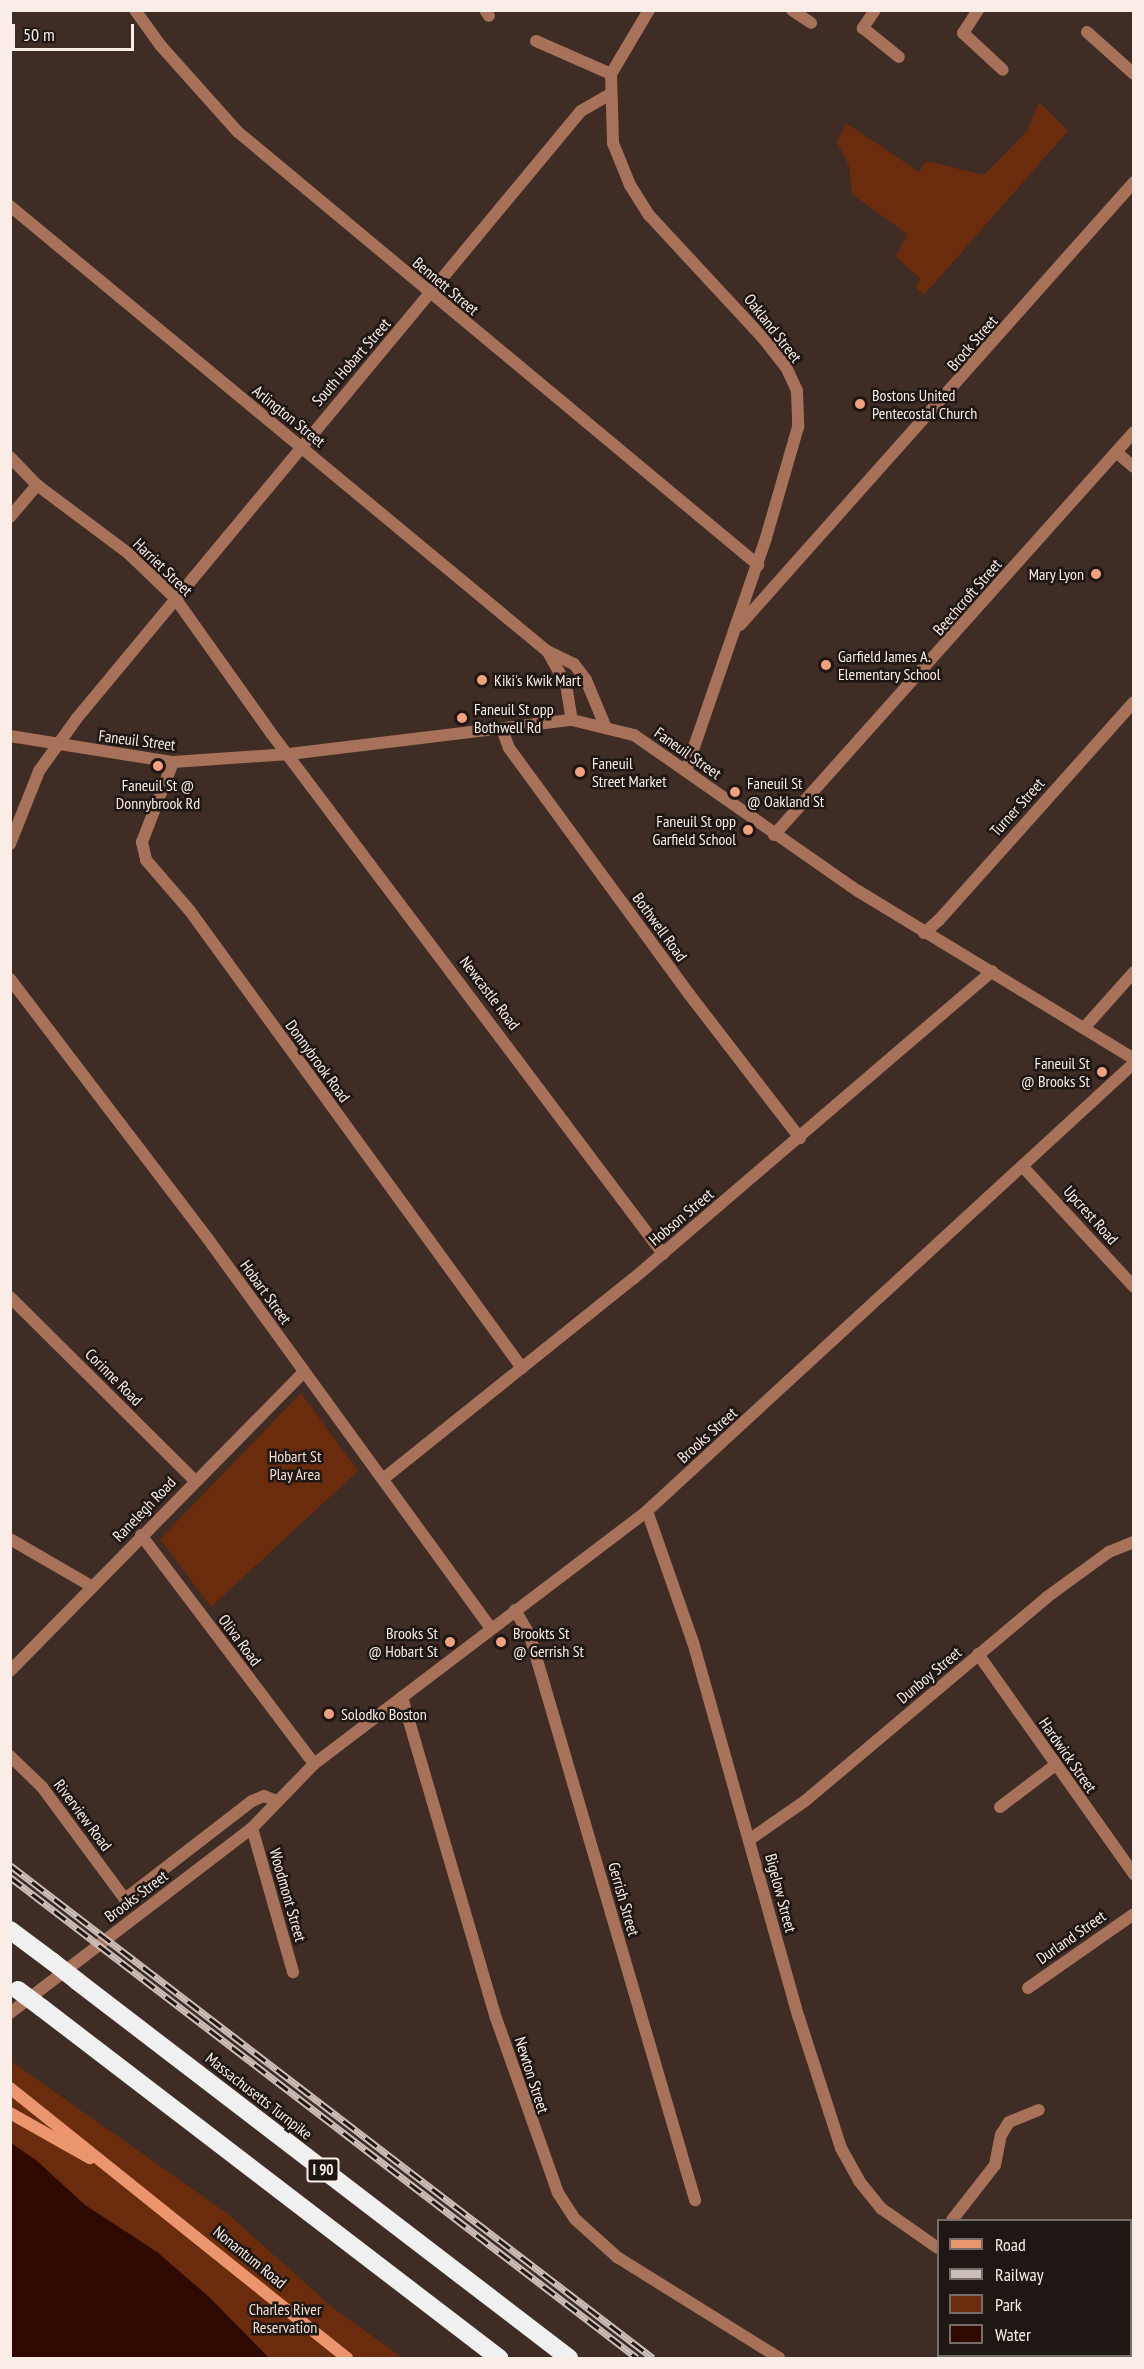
<!DOCTYPE html>
<html>
<head>
<meta charset="utf-8">
<style>
  body { margin:0 }
  #map { position:relative; width:1144px; height:2369px; overflow:hidden; background:#3f2c24; font-family:"PT Sans Narrow",sans-serif }
  div>[style] { position:absolute }
  .green>* { inset:0; background:#6a2c0c }
  .water>* { inset:0; background:#2f0900 }
  .minor>* { height:12px; margin:-6px; padding:0 6px; transform-origin:6px; border-radius:6px; background:#a8725a }
  .tertiary>* { height:12px; margin:-6px; padding:0 6px; transform-origin:6px; border-radius:6px; background:#a8725a }
  .secondary>* { height:12px; margin:-6px; padding:0 6px; transform-origin:6px; border-radius:6px; background:#eb956f }
  .motorway>* { height:18px; margin:-9px; padding:0 9px; transform-origin:9px; border-radius:9px; background:#f0f0f0 }
  .rail>* { height:7px; margin-top:-3.5px; transform-origin:0; background:repeating-linear-gradient(90deg,#1f1713 0 14px,#ccbeb8 0 28px); box-sizing:border-box; border-block:2px solid #ccbeb8 }
  .motorway-bridge>* { height:18px; margin:-9px; padding:0 9px; transform-origin:9px; border-radius:9px; background:#f0f0f0 }
  .dots>* { width:16px; height:16px; translate:-50% -50%; box-sizing:border-box; border:3px solid #1f1713; border-radius:50% }
  span { translate:-50% -50%; white-space:nowrap; text-align:center; line-height:1.15; -webkit-text-stroke:5px #1f1713; paint-order:stroke }
  .shield-label span { padding:2px 4px; background:#1f1713; border:2px solid; border-radius:4px; -webkit-text-stroke-width:0 }
  .shield-label { font-size:15px; color:#faede8; font-weight:700 }
  .street-label { font-size:16px; color:#faede8 }
  .poi-label { font-size:16px; color:#faede8 }
  .left { translate:0 -50%; text-align:left }
  .right { translate:-100% -50%; text-align:right }
  .park-label { font-size:16px; color:#f6dfd5 }
  .frame { position:absolute; inset:0; border:12px solid #faede8; pointer-events:none }
  .legend { position:absolute; left:937px; top:2219px; width:195px; height:138px; box-sizing:border-box; background:#1f1713; border:2px solid #776d68; margin:0; padding:8px 10px; list-style:none; font-size:18px; color:#faede8 }
  .legend li { display:flex; align-items:center; gap:12px; height:30px }
  .legend b { width:30px; border:2px solid #776d68 }
  .scale { position:absolute; left:12px; top:24px; width:122px; height:27px; box-sizing:border-box; border:3px solid #faede8; border-top:0; padding-left:8px; font-size:18px; line-height:21px; white-space:nowrap; color:#faede8; -webkit-text-stroke:4px #1f1713; paint-order:stroke }
</style>
</head>
<body>
<div id="map">
  <div class="green">
    <div style="clip-path:polygon(1039px 102px,1068px 131px,924px 295px,916px 288px,920px 278px,896px 257px,907px 234px,852px 194px,849px 166px,837px 142px,846px 123px,919px 172px,926px 161px,984px 175px,1027px 131px)"></div>
    <div style="clip-path:polygon(301px 1393px,358px 1471px,211px 1607px,160px 1539px)"></div>
    <div style="clip-path:polygon(11px 2061px,228px 2214px,333px 2308px,403px 2358px,269px 2358px,209px 2297px,157px 2252px,85px 2205px,11px 2143px)"></div>
  </div>
  <div class="water">
    <div style="clip-path:polygon(11px 2143px,36px 2160px,85px 2205px,157px 2252px,209px 2297px,269px 2358px,11px 2358px)"></div>
  </div>
  <div class="minor">
    <div style="left:135px;top:10px;width:44px;rotate:54.2deg"></div>
    <div style="left:161px;top:46px;width:115px;rotate:48.2deg"></div>
    <div style="left:238px;top:132px;width:677px;rotate:39.78deg"></div>
    <div style="left:485px;top:10px;width:7px;rotate:56deg"></div>
    <div style="left:649px;top:10px;width:74px;rotate:120.7deg"></div>
    <div style="left:611px;top:74px;width:69px;rotate:88.3deg"></div>
    <div style="left:613px;top:143px;width:45px;rotate:68deg"></div>
    <div style="left:630px;top:185px;width:36px;rotate:58deg"></div>
    <div style="left:649px;top:215px;width:168px;rotate:47.2deg"></div>
    <div style="left:763px;top:338px;width:37px;rotate:52deg"></div>
    <div style="left:786px;top:367px;width:26px;rotate:65deg"></div>
    <div style="left:797px;top:391px;width:36px;rotate:88deg"></div>
    <div style="left:798px;top:427px;width:116px;rotate:106.1deg"></div>
    <div style="left:766px;top:538px;width:245px;rotate:109deg"></div>
    <div style="left:792px;top:10px;width:23px;rotate:34deg"></div>
    <div style="left:875px;top:10px;width:22px;rotate:124deg"></div>
    <div style="left:863px;top:28px;width:46px;rotate:38.9deg"></div>
    <div style="left:978px;top:10px;width:27px;rotate:123deg"></div>
    <div style="left:963px;top:33px;width:54px;rotate:42.8deg"></div>
    <div style="left:1087px;top:32px;width:63px;rotate:41.8deg"></div>
    <div style="left:536px;top:41px;width:82px;rotate:23.7deg"></div>
    <div style="left:1116px;top:452px;width:23px;rotate:40deg"></div>
    <div style="left:10px;top:457px;width:39px;rotate:46deg"></div>
    <div style="left:37px;top:485px;width:114px;rotate:36.8deg"></div>
    <div style="left:128px;top:553px;width:65px;rotate:43.8deg"></div>
    <div style="left:175px;top:598px;width:166px;rotate:54.6deg"></div>
    <div style="left:271px;top:733px;width:652px;rotate:53.04deg"></div>
    <div style="left:10px;top:517px;width:42px;rotate:-49.8deg"></div>
    <div style="left:740px;top:625px;width:593px;rotate:-48.35deg"></div>
    <div style="left:502px;top:729px;width:20px;rotate:70deg"></div>
    <div style="left:509px;top:748px;width:305px;rotate:53.8deg"></div>
    <div style="left:689px;top:994px;width:182px;rotate:52.4deg"></div>
    <div style="left:173px;top:762px;width:86px;rotate:111.2deg"></div>
    <div style="left:142px;top:842px;width:18px;rotate:77deg"></div>
    <div style="left:146px;top:860px;width:67px;rotate:49.2deg"></div>
    <div style="left:190px;top:911px;width:565px;rotate:54deg"></div>
    <div style="left:10px;top:844px;width:79px;rotate:-68.3deg"></div>
    <div style="left:39px;top:771px;width:65px;rotate:-54.4deg"></div>
    <div style="left:77px;top:718px;width:789px;rotate:-50.3deg"></div>
    <div style="left:581px;top:111px;width:34px;rotate:-30deg"></div>
    <div style="left:924px;top:933px;width:20px;rotate:-41deg"></div>
    <div style="left:939px;top:920px;width:292px;rotate:-48.2deg"></div>
    <div style="left:10px;top:979px;width:327px;rotate:52.7deg"></div>
    <div style="left:208px;top:1239px;width:481px;rotate:54deg"></div>
    <div style="left:1084px;top:1028px;width:75px;rotate:-48.2deg"></div>
    <div style="left:1023px;top:1167px;width:163px;rotate:47.2deg"></div>
    <div style="left:10px;top:1297px;width:260px;rotate:44.8deg"></div>
    <div style="left:383px;top:1479px;width:320px;rotate:-38.7deg"></div>
    <div style="left:633px;top:1279px;width:473px;rotate:-40.6deg"></div>
    <div style="left:647px;top:1511px;width:139px;rotate:70.7deg"></div>
    <div style="left:693px;top:1642px;width:391px;rotate:74.3deg"></div>
    <div style="left:799px;top:2018px;width:137px;rotate:72.1deg"></div>
    <div style="left:841px;top:2148px;width:38px;rotate:61deg"></div>
    <div style="left:859px;top:2181px;width:36px;rotate:51deg"></div>
    <div style="left:882px;top:2209px;width:68px;rotate:34.9deg"></div>
    <div style="left:141px;top:1535px;width:287px;rotate:52.9deg"></div>
    <div style="left:10px;top:1539px;width:94px;rotate:30.1deg"></div>
    <div style="left:515px;top:1610px;width:30px;rotate:60deg"></div>
    <div style="left:530px;top:1636px;width:588px;rotate:73.69deg"></div>
    <div style="left:978px;top:1654px;width:270px;rotate:54.7deg"></div>
    <div style="left:10px;top:1671px;width:419px;rotate:-45.5deg"></div>
    <div style="left:402px;top:1697px;width:334px;rotate:73.7deg"></div>
    <div style="left:496px;top:2018px;width:186px;rotate:70.5deg"></div>
    <div style="left:558px;top:2193px;width:31px;rotate:57deg"></div>
    <div style="left:575px;top:2219px;width:57px;rotate:42.1deg"></div>
    <div style="left:617px;top:2257px;width:191px;rotate:31.9deg"></div>
    <div style="left:10px;top:1756px;width:45px;rotate:44.1deg"></div>
    <div style="left:42px;top:1787px;width:139px;rotate:53.5deg"></div>
    <div style="left:125px;top:1899px;width:160px;rotate:-37.7deg"></div>
    <div style="left:252px;top:1801px;width:13px;rotate:-23deg"></div>
    <div style="left:264px;top:1796px;width:14px;rotate:21deg"></div>
    <div style="left:1000px;top:1807px;width:68px;rotate:-37.2deg"></div>
    <div style="left:252px;top:1828px;width:150px;rotate:74.1deg"></div>
    <div style="left:749px;top:1840px;width:68px;rotate:-34.9deg"></div>
    <div style="left:805px;top:1801px;width:317px;rotate:-40.1deg"></div>
    <div style="left:1047px;top:1597px;width:77px;rotate:-36deg"></div>
    <div style="left:1109px;top:1552px;width:27px;rotate:-22deg"></div>
    <div style="left:1028px;top:1988px;width:129px;rotate:-34.9deg"></div>
    <div style="left:952px;top:2220px;width:70px;rotate:-52deg"></div>
    <div style="left:995px;top:2165px;width:31px;rotate:-79deg"></div>
    <div style="left:1001px;top:2135px;width:15px;rotate:-58deg"></div>
    <div style="left:1009px;top:2122px;width:32px;rotate:-22deg"></div>
    <div style="left:1130px;top:2242px;width:4px;rotate:-27deg"></div>
    <div style="left:972px;top:2358px;width:4px;rotate:-27deg"></div>
  </div>
  <div class="tertiary">
    <div style="left:10px;top:206px;width:697px;rotate:39.65deg"></div>
    <div style="left:547px;top:651px;width:30px;rotate:26deg"></div>
    <div style="left:574px;top:664px;width:20px;rotate:53deg"></div>
    <div style="left:586px;top:680px;width:52px;rotate:67.4deg"></div>
    <div style="left:548px;top:652px;width:37px;rotate:61deg"></div>
    <div style="left:566px;top:684px;width:36px;rotate:81deg"></div>
    <div style="left:10px;top:736px;width:165px;rotate:9.1deg"></div>
    <div style="left:173px;top:762px;width:116px;rotate:-3.9deg"></div>
    <div style="left:289px;top:754px;width:285px;rotate:-6.9deg"></div>
    <div style="left:572px;top:720px;width:64px;rotate:13.6deg"></div>
    <div style="left:634px;top:735px;width:273px;rotate:34.9deg"></div>
    <div style="left:858px;top:891px;width:323px;rotate:31.3deg"></div>
    <div style="left:774px;top:835px;width:540px;rotate:-48.23deg"></div>
    <div style="left:10px;top:2013px;width:305px;rotate:-37.4deg"></div>
    <div style="left:252px;top:1828px;width:89px;rotate:-45.9deg"></div>
    <div style="left:314px;top:1764px;width:418px;rotate:-37.2deg"></div>
    <div style="left:647px;top:1511px;width:662px;rotate:-42.61deg"></div>
  </div>
  <div class="secondary">
    <div style="left:10px;top:2088px;width:432px;rotate:38.7deg"></div>
    <div style="left:10px;top:2113px;width:92px;rotate:29.4deg"></div>
  </div>
  <div class="motorway">
    <div style="left:10px;top:1930px;width:54px;rotate:36.7deg"></div>
    <div style="left:77px;top:1981px;width:620px;rotate:37.46deg"></div>
    <div style="left:42px;top:2008px;width:576px;rotate:37.45deg"></div>
  </div>
  <div class="rail">
    <div style="left:10px;top:1865px;width:810px;rotate:37.48deg"></div>
    <div style="left:10px;top:1877px;width:790px;rotate:37.49deg"></div>
  </div>
  <div class="motorway-bridge">
    <div style="left:53px;top:1962px;width:31px;rotate:38deg"></div>
    <div style="left:18px;top:1990px;width:30px;rotate:37deg"></div>
  </div>
  <div class="dots">
    <div style="left:860px;top:404px;background:#f2a17e"></div>
    <div style="left:1096px;top:574px;background:#f2a17e"></div>
    <div style="left:826px;top:665px;background:#f2a17e"></div>
    <div style="left:482px;top:680px;background:#f2a17e"></div>
    <div style="left:462px;top:718px;background:#f2a17e"></div>
    <div style="left:158px;top:766px;background:#f2a17e"></div>
    <div style="left:580px;top:772px;background:#f2a17e"></div>
    <div style="left:735px;top:792px;background:#f2a17e"></div>
    <div style="left:748px;top:830px;background:#f2a17e"></div>
    <div style="left:1102px;top:1072px;background:#f2a17e"></div>
    <div style="left:450px;top:1642px;background:#f2a17e"></div>
    <div style="left:501px;top:1642px;background:#f2a17e"></div>
    <div style="left:329px;top:1714px;background:#f2a17e"></div>
  </div>
  <div class="shield-label">
    <span style="left:323px;top:2170px">I 90</span>
  </div>
  <div class="street-label">
    <span style="left:446px;top:286px;rotate:40deg">Bennett Street</span>
    <span style="left:773px;top:328px;rotate:52deg">Oakland Street</span>
    <span style="left:972px;top:343px;rotate:-49deg">Brock Street</span>
    <span style="left:351px;top:362px;rotate:-49deg">South Hobart Street</span>
    <span style="left:289px;top:416px;rotate:39deg">Arlington Street</span>
    <span style="left:163px;top:567px;rotate:44deg">Harriet Street</span>
    <span style="left:967px;top:597px;rotate:-49deg">Beechcroft Street</span>
    <span style="left:137px;top:740px;rotate:7deg">Faneuil Street</span>
    <span style="left:688px;top:753px;rotate:35deg">Faneuil Street</span>
    <span style="left:1017px;top:807px;rotate:-48deg">Turner Street</span>
    <span style="left:660px;top:927px;rotate:54deg">Bothwell Road</span>
    <span style="left:490px;top:993px;rotate:53deg">Newcastle Road</span>
    <span style="left:318px;top:1061px;rotate:54deg">Donnybrook Road</span>
    <span style="left:1091px;top:1215px;rotate:48deg">Upcrest Road</span>
    <span style="left:681px;top:1217px;rotate:-40deg">Hobson Street</span>
    <span style="left:266px;top:1292px;rotate:54deg">Hobart Street</span>
    <span style="left:114px;top:1377px;rotate:45deg">Corinne Road</span>
    <span style="left:707px;top:1435px;rotate:-42deg">Brooks Street</span>
    <span style="left:144px;top:1509px;rotate:-46deg">Ranelegh Road</span>
    <span style="left:240px;top:1640px;rotate:53deg">Oliva Road</span>
    <span style="left:929px;top:1675px;rotate:-40deg">Dunboy Street</span>
    <span style="left:1068px;top:1755px;rotate:55deg">Hardwick Street</span>
    <span style="left:83px;top:1815px;rotate:53deg">Riverview Road</span>
    <span style="left:781px;top:1893px;rotate:75deg">Bigelow Street</span>
    <span style="left:288px;top:1895px;rotate:74deg">Woodmont Street</span>
    <span style="left:136px;top:1896px;rotate:-37deg">Brooks Street</span>
    <span style="left:624px;top:1899px;rotate:74deg">Gerrish Street</span>
    <span style="left:1071px;top:1937px;rotate:-35deg">Durland Street</span>
    <span style="left:532px;top:2075px;rotate:72deg">Newton Street</span>
    <span style="left:259px;top:2096px;rotate:38deg">Massachusetts Turnpike</span>
    <span style="left:250px;top:2257px;rotate:39deg">Nonantum Road</span>
  </div>
  <div class="poi-label">
    <span class="left" style="left:872px;top:404px">Bostons United<br>Pentecostal Church</span>
    <span class="right" style="left:1084px;top:574px">Mary Lyon</span>
    <span class="left" style="left:838px;top:665px">Garfield James A.<br>Elementary School</span>
    <span class="left" style="left:494px;top:680px">Kiki's Kwik Mart</span>
    <span class="left" style="left:474px;top:718px">Faneuil St opp<br>Bothwell Rd</span>
    <span class="left" style="left:592px;top:772px">Faneuil<br>Street Market</span>
    <span class="left" style="left:747px;top:792px">Faneuil St<br>@ Oakland St</span>
    <span style="left:158px;top:794px">Faneuil St @<br>Donnybrook Rd</span>
    <span class="right" style="left:736px;top:830px">Faneuil St opp<br>Garfield School</span>
    <span class="right" style="left:1090px;top:1072px">Faneuil St<br>@ Brooks St</span>
    <span class="right" style="left:438px;top:1642px">Brooks St<br>@ Hobart St</span>
    <span class="left" style="left:513px;top:1642px">Brookts St<br>@ Gerrish St</span>
    <span class="left" style="left:341px;top:1714px">Solodko Boston</span>
  </div>
  <div class="park-label">
    <span style="left:295px;top:1465px">Hobart St<br>Play Area</span>
    <span style="left:285px;top:2318px">Charles River<br>Reservation</span>
  </div>
  <div class="frame"></div>
  <ul class="legend">
  <li><b style="height:8px;background:#eb956f"></b>Road</li>
  <li><b style="height:8px;background:#ccbeb8"></b>Railway</li>
  <li><b style="height:16px;background:#6a2c0c"></b>Park</li>
  <li><b style="height:16px;background:#2f0900"></b>Water</li>
  </ul>
  <div class="scale">50 m</div>
</div>
</body>
</html>
